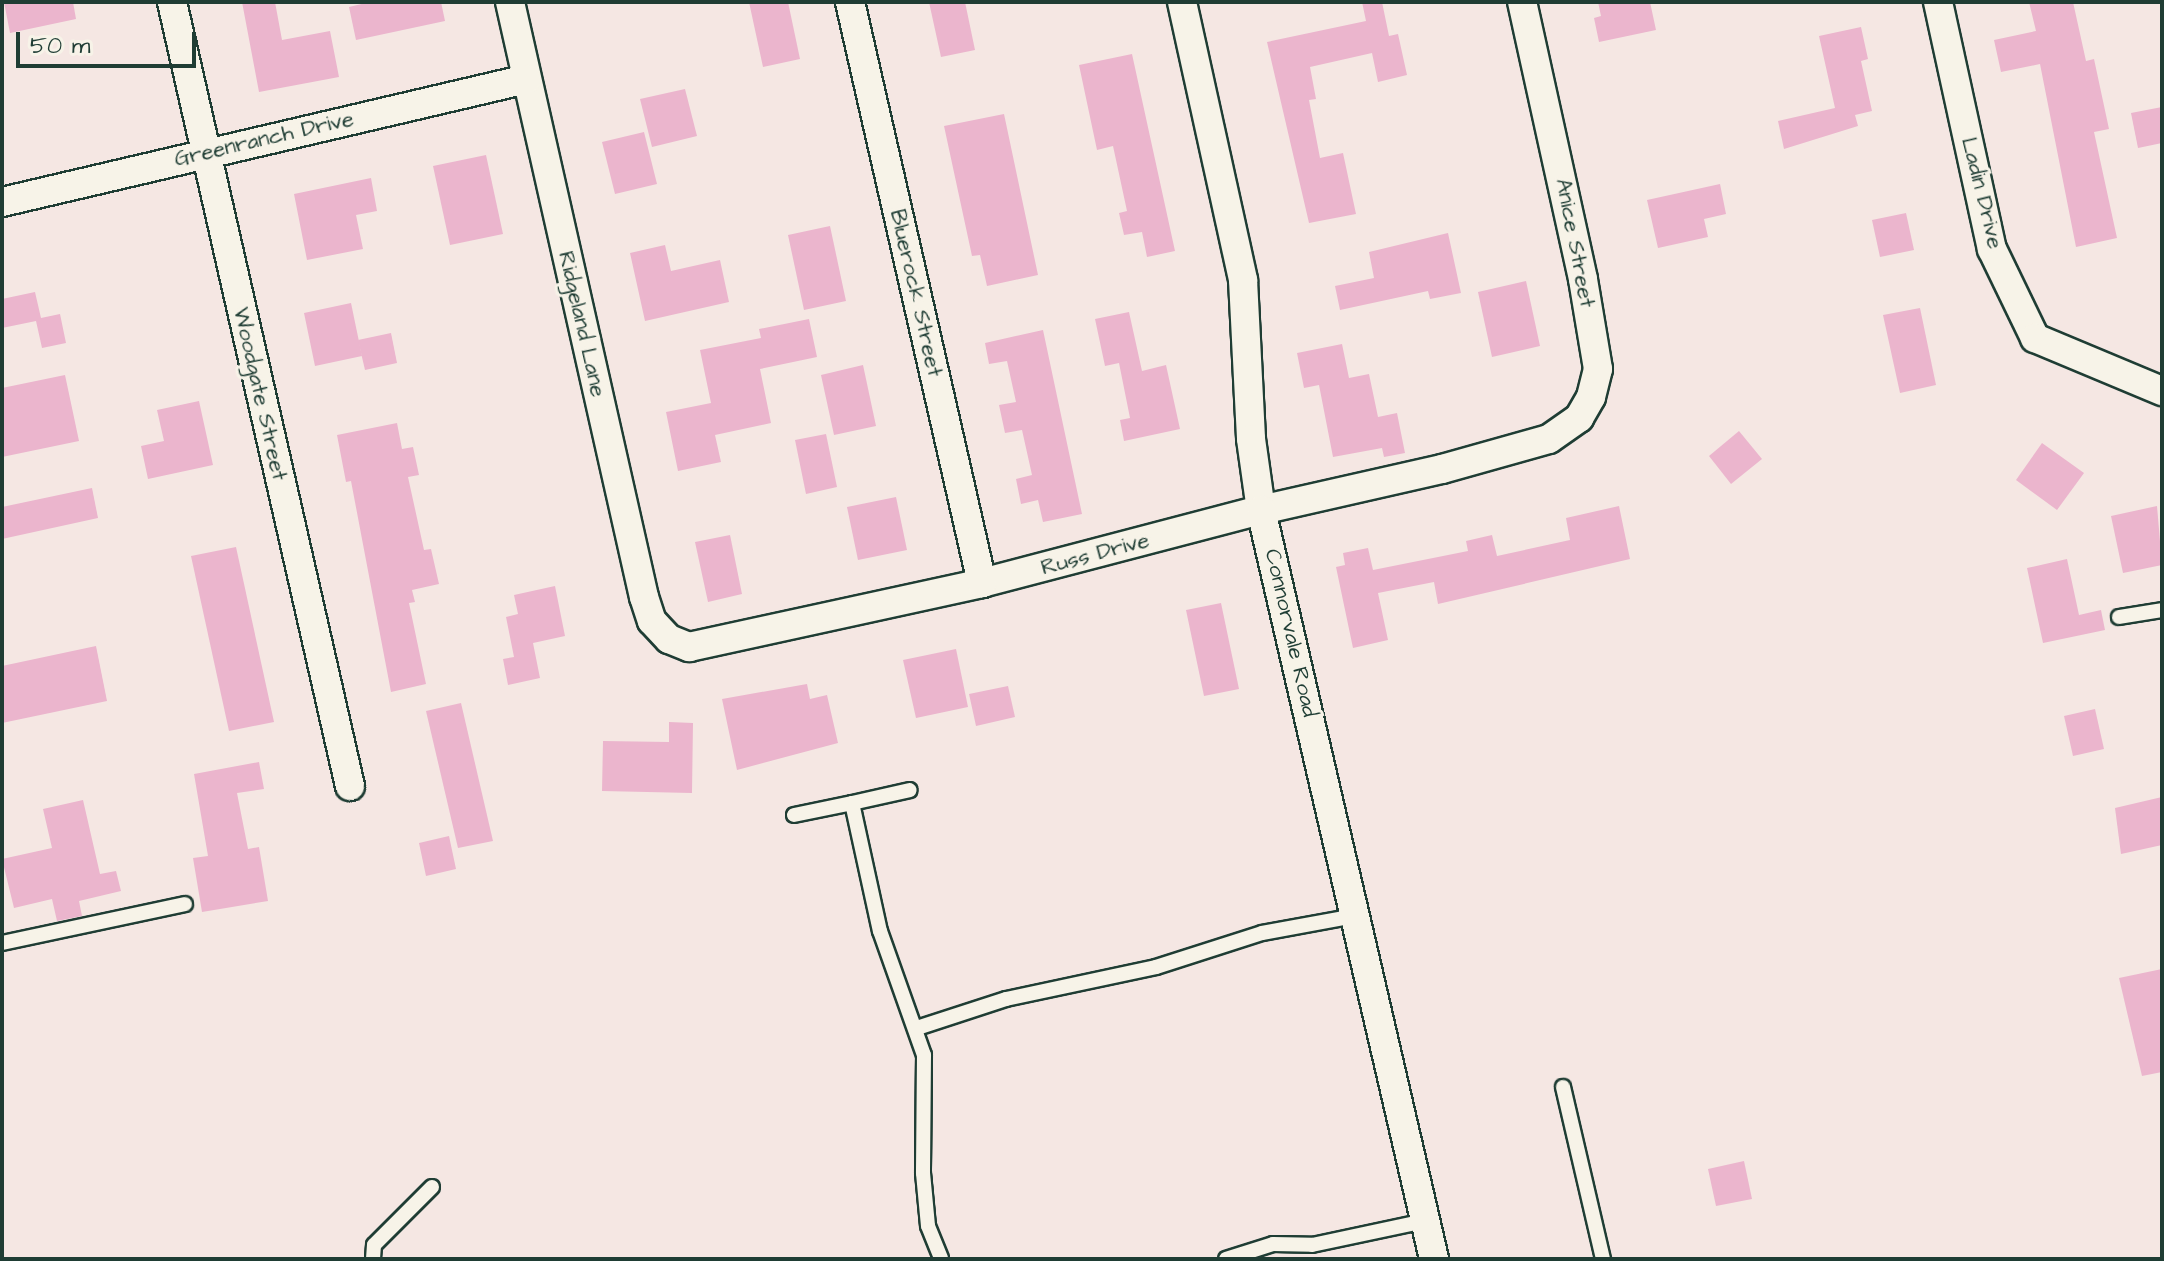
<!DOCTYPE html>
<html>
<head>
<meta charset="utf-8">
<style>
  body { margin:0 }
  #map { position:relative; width:2164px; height:1261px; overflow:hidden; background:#f5e7e3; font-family:"Architects Daughter",sans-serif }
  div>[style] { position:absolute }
  .building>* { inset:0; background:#ebb5cd }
  .roads { filter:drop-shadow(2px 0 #1f3d34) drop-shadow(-2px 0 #1f3d34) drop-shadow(0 2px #1f3d34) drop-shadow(0 -2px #1f3d34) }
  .lane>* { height:14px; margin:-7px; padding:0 7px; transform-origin:7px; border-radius:7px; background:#f7f3e8 }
  .street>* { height:28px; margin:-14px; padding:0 14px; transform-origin:14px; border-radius:14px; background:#f7f3e8 }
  span { translate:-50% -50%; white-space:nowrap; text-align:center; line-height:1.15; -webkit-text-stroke:6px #f7f3e8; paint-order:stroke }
  .street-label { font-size:22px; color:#1f3d34 }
  .frame { position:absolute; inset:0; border:4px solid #1f3d34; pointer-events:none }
  .scale { position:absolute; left:16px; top:32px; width:180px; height:36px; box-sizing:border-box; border:4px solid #1f3d34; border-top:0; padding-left:10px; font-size:24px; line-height:28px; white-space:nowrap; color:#1f3d34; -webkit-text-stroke:6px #f7f3e8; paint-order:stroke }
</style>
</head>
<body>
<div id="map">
  <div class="building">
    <div style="clip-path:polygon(4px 2px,73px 2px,76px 19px,10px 33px)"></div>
    <div style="clip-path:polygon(242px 2px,275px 2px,282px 40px,330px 31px,339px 77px,259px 92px)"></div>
    <div style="clip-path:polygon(370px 2px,441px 2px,445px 21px,356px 40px,349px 7px)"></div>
    <div style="clip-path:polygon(749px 2px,788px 2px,800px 59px,763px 67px)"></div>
    <div style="clip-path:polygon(929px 2px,965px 2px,975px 50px,941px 57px)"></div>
    <div style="clip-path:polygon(1362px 2px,1382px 2px,1389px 36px,1398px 34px,1407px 75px,1378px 82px,1372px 53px,1310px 67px,1316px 99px,1309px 100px,1320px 158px,1343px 153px,1356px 214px,1309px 223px,1267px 42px,1366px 21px)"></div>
    <div style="clip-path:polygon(1598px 2px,1650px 2px,1656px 30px,1599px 42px,1594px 18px,1601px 16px)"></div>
    <div style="clip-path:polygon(2029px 2px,2073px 2px,2086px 61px,2094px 59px,2109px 129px,2094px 132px,2117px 238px,2076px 247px,2040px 64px,2001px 72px,1994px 40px,2036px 31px)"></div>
    <div style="clip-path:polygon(1861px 27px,1868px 59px,1861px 61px,1872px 111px,1855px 115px,1858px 126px,1784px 149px,1778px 121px,1835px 108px,1819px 36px)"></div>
    <div style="clip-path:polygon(1132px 54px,1175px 251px,1147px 257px,1142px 232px,1124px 235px,1119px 213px,1127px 211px,1113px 146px,1097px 150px,1079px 65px)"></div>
    <div style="clip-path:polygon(685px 89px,697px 136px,652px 147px,640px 99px)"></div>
    <div style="clip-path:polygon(2162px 107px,2162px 143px,2138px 148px,2131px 113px)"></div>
    <div style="clip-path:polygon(1004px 114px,1038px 275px,987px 286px,980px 255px,972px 256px,944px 126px)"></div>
    <div style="clip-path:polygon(644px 132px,657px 184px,615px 194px,602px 142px)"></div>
    <div style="clip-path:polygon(486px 155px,503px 234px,450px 245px,433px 166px)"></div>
    <div style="clip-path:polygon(371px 178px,377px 211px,356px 215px,363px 249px,307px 260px,294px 194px)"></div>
    <div style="clip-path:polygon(1720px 184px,1726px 214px,1704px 219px,1708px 237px,1658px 248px,1647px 200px)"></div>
    <div style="clip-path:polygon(1906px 213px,1914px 250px,1880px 257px,1872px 220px)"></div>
    <div style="clip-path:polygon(830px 226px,846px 301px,804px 310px,788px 235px)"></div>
    <div style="clip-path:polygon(1448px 233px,1461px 293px,1430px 299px,1428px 291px,1340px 310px,1335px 286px,1374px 278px,1369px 252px)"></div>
    <div style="clip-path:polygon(665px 245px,671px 271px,720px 260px,729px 302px,645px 321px,630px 253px)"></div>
    <div style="clip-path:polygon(1526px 281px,1540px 346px,1492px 357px,1478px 292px)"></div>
    <div style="clip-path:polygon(35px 292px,41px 318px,60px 314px,66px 343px,42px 348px,36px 321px,2px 328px,2px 299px)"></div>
    <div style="clip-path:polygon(351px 303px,362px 356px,315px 366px,304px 313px)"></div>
    <div style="clip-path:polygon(1920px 308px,1936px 385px,1900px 393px,1883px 315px)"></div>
    <div style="clip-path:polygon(1129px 312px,1142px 371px,1166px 365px,1180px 429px,1124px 441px,1120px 420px,1130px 418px,1119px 363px,1105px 366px,1095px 319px)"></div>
    <div style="clip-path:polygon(809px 319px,817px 357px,760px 369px,771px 423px,715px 435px,721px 462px,678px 471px,666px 412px,711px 403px,700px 350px,761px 338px,759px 329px)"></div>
    <div style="clip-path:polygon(1043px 330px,1082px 514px,1043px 522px,1038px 500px,1021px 504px,1016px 479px,1032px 475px,1022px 430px,1005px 433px,999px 405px,1016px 402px,1007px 361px,989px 364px,985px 343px)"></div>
    <div style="clip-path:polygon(391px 333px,397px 363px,365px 370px,358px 340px)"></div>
    <div style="clip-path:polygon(1342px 344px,1349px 378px,1369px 374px,1378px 417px,1397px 413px,1405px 453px,1384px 457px,1382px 448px,1333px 457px,1319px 385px,1304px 388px,1297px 353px)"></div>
    <div style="clip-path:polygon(863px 365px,876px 426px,834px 435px,821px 375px)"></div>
    <div style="clip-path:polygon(65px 375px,79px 441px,2px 457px,2px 388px)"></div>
    <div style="clip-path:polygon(199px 401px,213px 465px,148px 479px,141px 446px,164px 441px,157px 410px)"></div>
    <div style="clip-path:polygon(397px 423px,402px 449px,413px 447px,419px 475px,408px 477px,424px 550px,431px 549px,439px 584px,412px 590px,415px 602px,409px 603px,426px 684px,391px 692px,351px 481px,346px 482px,337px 435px)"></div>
    <div style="clip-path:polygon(1739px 431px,1762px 459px,1731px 484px,1709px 456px)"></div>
    <div style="clip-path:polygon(826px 434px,837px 487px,806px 494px,795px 440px)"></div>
    <div style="clip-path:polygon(2042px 443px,2084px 473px,2057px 510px,2016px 480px)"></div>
    <div style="clip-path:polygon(92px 488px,98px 518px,2px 539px,2px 507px)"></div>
    <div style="clip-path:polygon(896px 497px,907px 550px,858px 560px,847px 507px)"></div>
    <div style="clip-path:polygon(1619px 506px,1630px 559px,1438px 604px,1434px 582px,1378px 593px,1388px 640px,1353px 648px,1336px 567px,1345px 565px,1343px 553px,1368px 548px,1373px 570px,1468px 551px,1466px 541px,1492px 535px,1497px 556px,1570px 540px,1566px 518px)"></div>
    <div style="clip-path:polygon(2157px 506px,2162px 565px,2123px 573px,2111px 516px)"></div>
    <div style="clip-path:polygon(730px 535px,742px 594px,708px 602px,695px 542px)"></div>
    <div style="clip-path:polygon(236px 547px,274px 722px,229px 731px,191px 556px)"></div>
    <div style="clip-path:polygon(2067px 559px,2079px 615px,2101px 610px,2105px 630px,2043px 643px,2027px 568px)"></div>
    <div style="clip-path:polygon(555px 586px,565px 636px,533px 643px,540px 678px,508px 685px,503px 659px,514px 657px,506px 617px,518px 614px,514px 595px)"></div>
    <div style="clip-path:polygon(1221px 603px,1239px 689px,1204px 696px,1186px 610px)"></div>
    <div style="clip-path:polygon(96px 646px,107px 701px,2px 723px,2px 666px)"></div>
    <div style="clip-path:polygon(956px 649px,968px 707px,916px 718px,903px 660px)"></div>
    <div style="clip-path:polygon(807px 684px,810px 699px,827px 695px,838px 743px,737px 770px,722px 699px)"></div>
    <div style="clip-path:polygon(1008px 686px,1015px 717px,976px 726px,969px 694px)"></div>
    <div style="clip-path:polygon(461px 703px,493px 841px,458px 848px,426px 711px)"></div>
    <div style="clip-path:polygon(2095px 709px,2104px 749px,2073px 756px,2064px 716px)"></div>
    <div style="clip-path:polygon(669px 722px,693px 723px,692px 793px,602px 791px,603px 741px,669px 742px)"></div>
    <div style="clip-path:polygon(259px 762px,264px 789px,237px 793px,248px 849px,259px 847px,268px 901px,202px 912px,193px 858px,208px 856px,194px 774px)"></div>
    <div style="clip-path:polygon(2162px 797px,2162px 845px,2121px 854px,2115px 808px)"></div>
    <div style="clip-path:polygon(83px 800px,100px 874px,116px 871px,121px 891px,79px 901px,82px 916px,57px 921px,52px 899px,14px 908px,2px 859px,52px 848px,43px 809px)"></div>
    <div style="clip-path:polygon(449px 836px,456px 869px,426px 876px,419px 843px)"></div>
    <div style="clip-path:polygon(2162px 969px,2162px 1072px,2142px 1076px,2119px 978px)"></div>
    <div style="clip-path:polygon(1744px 1161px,1752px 1199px,1716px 1206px,1708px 1169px)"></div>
  </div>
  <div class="roads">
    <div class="lane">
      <div style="left:2119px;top:617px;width:44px;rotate:-9.2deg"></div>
      <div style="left:852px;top:803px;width:59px;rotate:-12.6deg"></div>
      <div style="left:794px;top:815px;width:59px;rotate:-11.7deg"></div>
      <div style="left:852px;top:803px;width:131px;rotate:77.7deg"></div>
      <div style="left:880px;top:931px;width:132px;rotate:70.5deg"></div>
      <div style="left:924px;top:1055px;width:118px;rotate:90.5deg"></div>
      <div style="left:923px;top:1173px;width:53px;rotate:84.6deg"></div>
      <div style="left:928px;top:1226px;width:35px;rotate:68deg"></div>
      <div style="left:2px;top:943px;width:187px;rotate:-12deg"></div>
      <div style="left:917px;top:1028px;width:94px;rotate:-18deg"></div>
      <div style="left:1006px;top:999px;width:153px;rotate:-12deg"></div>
      <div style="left:1156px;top:967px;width:111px;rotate:-17.8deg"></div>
      <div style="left:1262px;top:933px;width:95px;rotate:-10.4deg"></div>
      <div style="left:1563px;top:1087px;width:177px;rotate:76.9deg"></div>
      <div style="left:373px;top:1259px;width:14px;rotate:-86deg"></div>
      <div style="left:374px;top:1245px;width:82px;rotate:-45deg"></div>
      <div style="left:1226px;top:1259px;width:49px;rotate:-17.7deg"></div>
      <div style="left:1273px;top:1244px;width:39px;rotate:1deg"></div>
      <div style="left:1312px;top:1245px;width:116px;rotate:-12deg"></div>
    </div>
    <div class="street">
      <div style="left:172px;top:2px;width:804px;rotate:77.21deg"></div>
      <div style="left:510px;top:2px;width:610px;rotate:77.31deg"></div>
      <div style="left:644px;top:597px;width:25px;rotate:72deg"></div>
      <div style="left:652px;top:621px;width:25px;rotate:47deg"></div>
      <div style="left:669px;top:639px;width:22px;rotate:22deg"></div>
      <div style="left:689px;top:647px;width:300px;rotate:-12.3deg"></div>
      <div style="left:982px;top:583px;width:288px;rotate:-14.7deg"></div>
      <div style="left:1261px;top:510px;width:186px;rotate:-12.8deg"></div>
      <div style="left:1442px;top:469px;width:111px;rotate:-15.7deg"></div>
      <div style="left:1549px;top:439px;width:37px;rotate:-35deg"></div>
      <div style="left:1579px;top:418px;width:24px;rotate:-60deg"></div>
      <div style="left:1591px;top:397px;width:29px;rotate:-76deg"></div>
      <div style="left:1598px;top:369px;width:91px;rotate:-99.5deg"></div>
      <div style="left:1583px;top:279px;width:284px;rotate:-102.4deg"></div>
      <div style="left:850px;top:2px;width:596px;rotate:77.2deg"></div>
      <div style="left:1182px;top:2px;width:285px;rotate:77.6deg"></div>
      <div style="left:1243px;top:280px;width:159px;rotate:87.1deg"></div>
      <div style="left:1251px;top:439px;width:72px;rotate:82deg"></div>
      <div style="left:1261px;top:510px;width:769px;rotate:76.99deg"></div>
      <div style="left:1938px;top:2px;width:253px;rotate:77.7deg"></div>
      <div style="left:1992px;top:249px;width:99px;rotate:64.2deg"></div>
      <div style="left:2035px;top:338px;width:138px;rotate:22.7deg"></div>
      <div style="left:2px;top:202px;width:539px;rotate:-13.19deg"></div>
    </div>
  </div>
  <div class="street-label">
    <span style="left:264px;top:139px;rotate:-13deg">Greenranch Drive</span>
    <span style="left:1982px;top:193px;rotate:76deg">Ladin Drive</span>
    <span style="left:1575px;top:243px;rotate:79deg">Anice Street</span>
    <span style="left:916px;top:293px;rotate:77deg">Bluerock Street</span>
    <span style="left:582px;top:324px;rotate:77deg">Ridgeland Lane</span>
    <span style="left:260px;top:394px;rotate:77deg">Woodgate Street</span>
    <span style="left:1095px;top:554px;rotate:-15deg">Russ Drive</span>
    <span style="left:1291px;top:633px;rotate:77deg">Connorvale Road</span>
  </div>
  <div class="frame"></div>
  <div class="scale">50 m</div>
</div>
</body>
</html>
